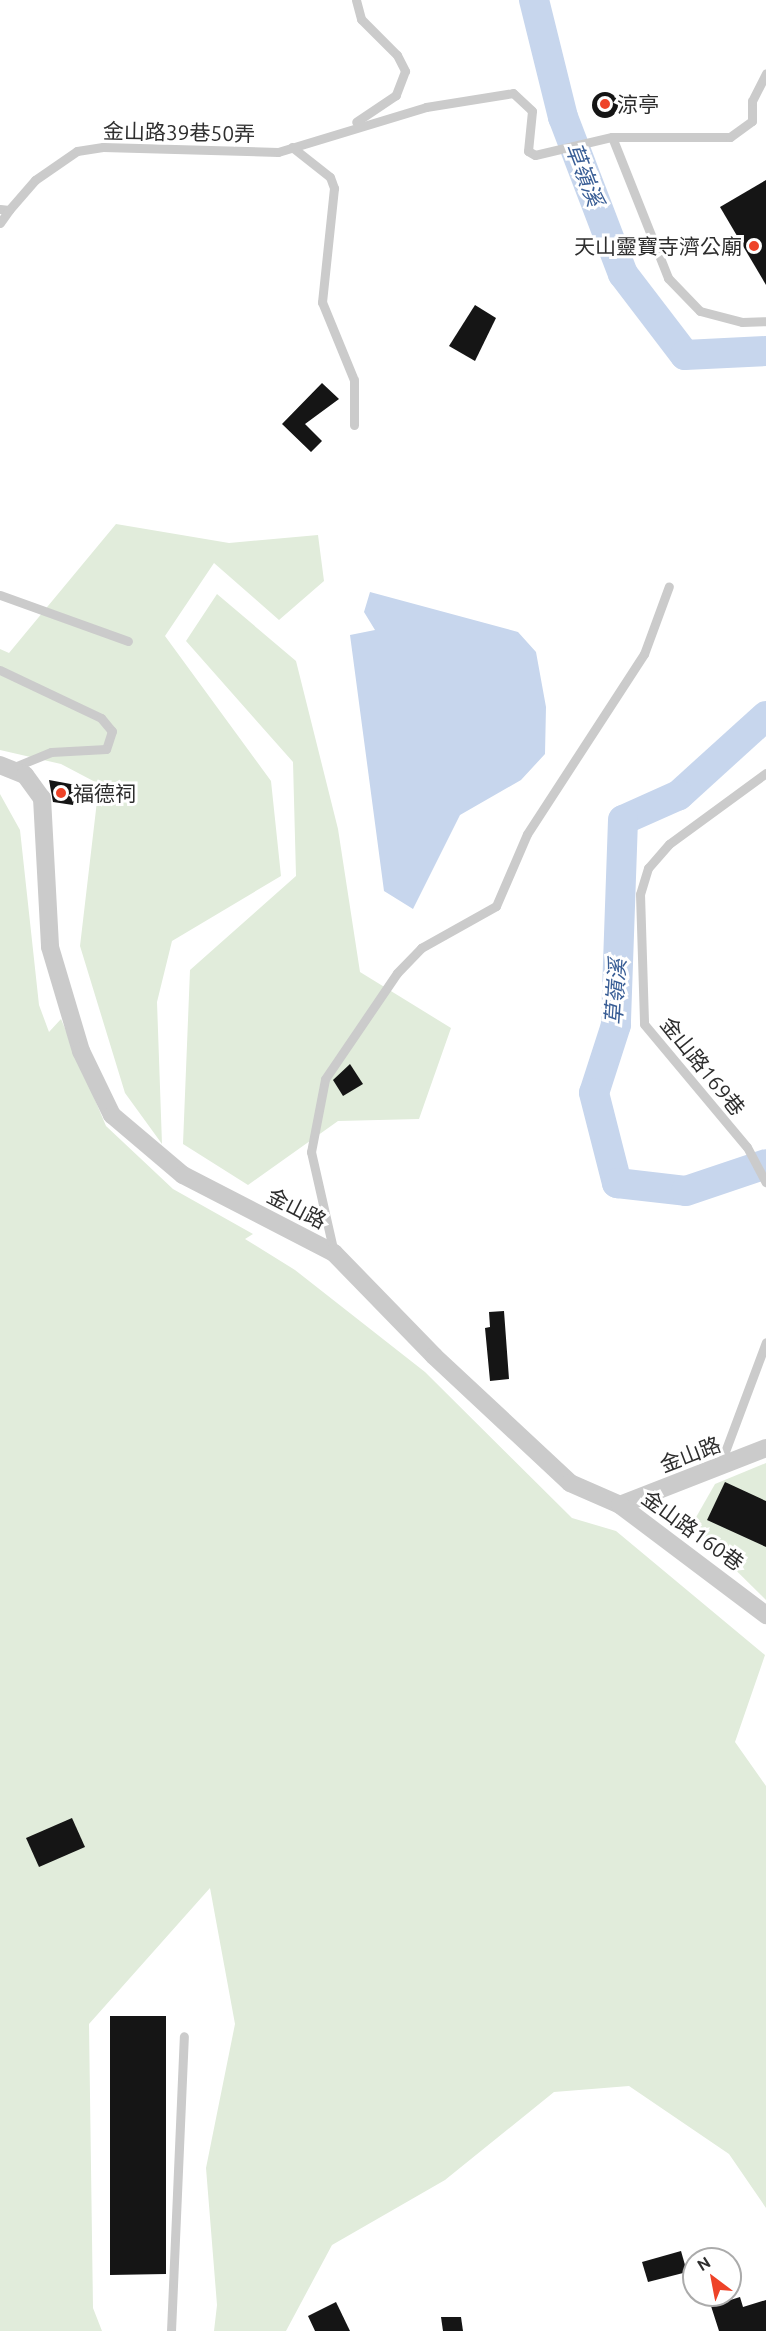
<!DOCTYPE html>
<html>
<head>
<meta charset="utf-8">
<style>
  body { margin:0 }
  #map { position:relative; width:766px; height:2331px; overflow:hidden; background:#fff; font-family:Ubuntu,"Noto Sans TC",sans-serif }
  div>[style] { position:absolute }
  .green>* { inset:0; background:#e1ecdb }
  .water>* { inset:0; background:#c7d6ed }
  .river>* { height:30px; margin:-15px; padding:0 15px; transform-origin:15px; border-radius:15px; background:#c7d6ed }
  .building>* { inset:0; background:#151515 }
  .round { border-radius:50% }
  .lane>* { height:9px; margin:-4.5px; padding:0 4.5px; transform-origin:4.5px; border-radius:4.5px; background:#cbcbcb }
  .street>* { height:18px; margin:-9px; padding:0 9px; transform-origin:9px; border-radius:9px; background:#cbcbcb }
  .dots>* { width:16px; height:16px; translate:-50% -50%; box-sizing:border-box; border:3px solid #fff; border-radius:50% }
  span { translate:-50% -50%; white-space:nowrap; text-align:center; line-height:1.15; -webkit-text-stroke:6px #fff; paint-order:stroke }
  .poi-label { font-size:21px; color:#2e2e2e }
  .left { translate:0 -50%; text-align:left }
  .right { translate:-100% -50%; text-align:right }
  .street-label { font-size:21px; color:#2e2e2e }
  .water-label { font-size:22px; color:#385d95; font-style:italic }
  .north { position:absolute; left:682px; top:2247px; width:60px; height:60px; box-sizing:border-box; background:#fff; border:2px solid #ababab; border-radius:50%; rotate:328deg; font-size:16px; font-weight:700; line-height:24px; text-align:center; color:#2e2e2e }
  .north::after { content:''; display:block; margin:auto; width:21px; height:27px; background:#ee4328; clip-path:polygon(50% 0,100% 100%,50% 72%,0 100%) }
</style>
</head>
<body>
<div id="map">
  <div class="green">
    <div style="clip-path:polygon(116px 524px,229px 543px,318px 535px,324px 581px,279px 620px,214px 563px,165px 636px,271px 781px,281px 876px,172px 941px,157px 1002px,162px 1144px,125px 1093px,80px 946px,99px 784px,61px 764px,0 750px,0 649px,9px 653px)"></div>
    <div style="clip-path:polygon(217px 594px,296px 661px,338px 829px,360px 972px,451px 1028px,419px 1119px,338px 1121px,248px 1185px,183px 1144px,190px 970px,296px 876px,293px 762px,186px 641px)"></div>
    <div style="clip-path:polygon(0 794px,20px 830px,39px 1005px,49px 1032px,61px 1019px,106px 1126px,173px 1189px,253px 1234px,245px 1239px,295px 1270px,425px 1372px,572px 1518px,616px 1531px,765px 1655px,735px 1742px,766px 1786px,766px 2208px,729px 2154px,629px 2086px,554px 2092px,445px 2180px,332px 2245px,286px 2331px,214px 2331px,217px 2305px,206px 2168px,235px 2024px,210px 1888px,89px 2024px,93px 2308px,102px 2331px,0 2331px)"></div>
    <div style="clip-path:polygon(766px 1463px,766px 1600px,691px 1526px,715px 1484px)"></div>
  </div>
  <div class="water">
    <div style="clip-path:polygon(370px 592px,518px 632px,536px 652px,546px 707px,545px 754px,521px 780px,460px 815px,413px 909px,384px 891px,350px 635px,375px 630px,364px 612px)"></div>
  </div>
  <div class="river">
    <div style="left:534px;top:0;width:121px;rotate:76.1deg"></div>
    <div style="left:563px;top:117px;width:168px;rotate:69.1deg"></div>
    <div style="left:623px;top:274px;width:102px;rotate:52.6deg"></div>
    <div style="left:685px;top:355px;width:81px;rotate:-2.8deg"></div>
    <div style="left:766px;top:716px;width:118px;rotate:137.8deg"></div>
    <div style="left:679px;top:795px;width:61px;rotate:155.9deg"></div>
    <div style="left:623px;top:820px;width:205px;rotate:92deg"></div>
    <div style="left:616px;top:1025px;width:71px;rotate:107.9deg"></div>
    <div style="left:594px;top:1093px;width:93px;rotate:75.7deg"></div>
    <div style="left:617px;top:1183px;width:69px;rotate:6.6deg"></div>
    <div style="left:686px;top:1191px;width:84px;rotate:-18.6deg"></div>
  </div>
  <div class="building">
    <div class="round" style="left:592px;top:92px;width:26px;height:26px"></div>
    <div style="clip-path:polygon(766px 180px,766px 285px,720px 207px)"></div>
    <div style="clip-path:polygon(475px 305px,496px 318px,475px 361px,449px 346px)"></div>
    <div style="clip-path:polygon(322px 383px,339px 399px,305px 424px,322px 441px,311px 452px,282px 424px)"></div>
    <div style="clip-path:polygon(49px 780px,76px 785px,73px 805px,53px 802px)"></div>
    <div style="clip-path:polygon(350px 1064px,363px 1084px,343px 1096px,333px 1080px)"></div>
    <div style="clip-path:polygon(504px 1311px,509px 1379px,490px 1381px,485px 1328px,490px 1327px,489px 1312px)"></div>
    <div style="clip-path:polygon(725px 1482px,766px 1501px,766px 1547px,707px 1520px)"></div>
    <div style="clip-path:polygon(72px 1818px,85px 1847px,39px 1867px,26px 1838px)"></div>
    <div style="clip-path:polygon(110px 2016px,166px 2016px,166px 2274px,110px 2275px)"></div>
    <div style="clip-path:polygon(681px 2251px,687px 2272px,648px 2282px,642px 2262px)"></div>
    <div style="clip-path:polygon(740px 2297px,743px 2307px,766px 2300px,766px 2331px,719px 2331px,711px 2306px)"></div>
    <div style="clip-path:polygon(336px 2302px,350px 2331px,315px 2331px,308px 2316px)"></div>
    <div style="clip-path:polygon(441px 2317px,461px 2317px,463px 2331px,443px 2331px)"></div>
  </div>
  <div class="lane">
    <div style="left:356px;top:0;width:20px;rotate:75deg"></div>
    <div style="left:361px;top:19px;width:51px;rotate:45deg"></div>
    <div style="left:397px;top:55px;width:18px;rotate:63deg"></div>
    <div style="left:405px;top:71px;width:26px;rotate:111deg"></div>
    <div style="left:396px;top:95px;width:48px;rotate:146deg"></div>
    <div style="left:612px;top:137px;width:152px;rotate:68.3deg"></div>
    <div style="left:668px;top:278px;width:46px;rotate:45.9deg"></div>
    <div style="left:700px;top:311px;width:43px;rotate:14.7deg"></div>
    <div style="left:742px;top:322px;width:24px;rotate:-2deg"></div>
    <div style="left:292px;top:147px;width:48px;rotate:38.3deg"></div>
    <div style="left:330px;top:177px;width:12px;rotate:70deg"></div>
    <div style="left:334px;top:188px;width:115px;rotate:96deg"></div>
    <div style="left:322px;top:302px;width:84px;rotate:67.7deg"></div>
    <div style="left:354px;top:380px;width:45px;rotate:90deg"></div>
    <div style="left:0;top:209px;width:9px;rotate:6deg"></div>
    <div style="left:9px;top:210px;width:40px;rotate:-49deg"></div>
    <div style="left:35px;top:180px;width:51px;rotate:-34.6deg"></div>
    <div style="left:77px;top:151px;width:26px;rotate:-9deg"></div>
    <div style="left:103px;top:147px;width:175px;rotate:1.6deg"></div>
    <div style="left:278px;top:152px;width:155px;rotate:-16.9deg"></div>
    <div style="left:426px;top:107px;width:88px;rotate:-9.1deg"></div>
    <div style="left:513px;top:93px;width:26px;rotate:43deg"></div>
    <div style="left:532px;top:111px;width:40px;rotate:95.7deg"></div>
    <div style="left:528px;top:151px;width:8px;rotate:30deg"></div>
    <div style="left:535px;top:155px;width:79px;rotate:-13.2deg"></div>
    <div style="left:612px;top:137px;width:118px"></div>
    <div style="left:730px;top:137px;width:27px;rotate:-36deg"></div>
    <div style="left:752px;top:121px;width:20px;rotate:-90deg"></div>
    <div style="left:752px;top:101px;width:31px;rotate:-63deg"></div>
    <div style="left:0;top:223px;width:16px;rotate:-55deg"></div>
    <div style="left:0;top:595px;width:136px;rotate:19.8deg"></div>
    <div style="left:0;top:670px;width:112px;rotate:25.4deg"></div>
    <div style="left:101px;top:718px;width:17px;rotate:50deg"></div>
    <div style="left:112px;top:731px;width:19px;rotate:108deg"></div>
    <div style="left:106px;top:749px;width:55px;rotate:176.9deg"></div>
    <div style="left:51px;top:752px;width:42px;rotate:157.7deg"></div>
    <div style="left:766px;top:773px;width:120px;rotate:143.8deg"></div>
    <div style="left:669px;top:844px;width:32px;rotate:131deg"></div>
    <div style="left:648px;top:868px;width:27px;rotate:107deg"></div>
    <div style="left:640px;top:894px;width:130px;rotate:88.2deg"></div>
    <div style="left:644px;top:1024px;width:160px;rotate:50.1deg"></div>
    <div style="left:747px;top:1147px;width:40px;rotate:62deg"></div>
    <div style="left:334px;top:1253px;width:104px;rotate:-102.8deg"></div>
    <div style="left:311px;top:1152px;width:74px;rotate:-79.1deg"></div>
    <div style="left:325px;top:1079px;width:128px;rotate:-55.8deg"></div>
    <div style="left:397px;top:973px;width:35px;rotate:-46deg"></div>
    <div style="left:421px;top:948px;width:86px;rotate:-29.2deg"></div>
    <div style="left:496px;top:906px;width:78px;rotate:-66.7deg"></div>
    <div style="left:527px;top:834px;width:215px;rotate:-57deg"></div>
    <div style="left:644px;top:654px;width:72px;rotate:-69.8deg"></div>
    <div style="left:720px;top:1465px;width:131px;rotate:-69.5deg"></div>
    <div style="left:171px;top:2331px;width:295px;rotate:-87.5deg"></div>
  </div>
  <div class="street">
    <div style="left:0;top:765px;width:27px;rotate:22deg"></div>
    <div style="left:25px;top:775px;width:29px;rotate:54deg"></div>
    <div style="left:42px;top:798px;width:149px;rotate:86.9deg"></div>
    <div style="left:50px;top:947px;width:109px;rotate:73.4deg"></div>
    <div style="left:81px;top:1051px;width:71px;rotate:64.2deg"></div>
    <div style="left:112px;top:1115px;width:93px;rotate:40.2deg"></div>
    <div style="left:183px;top:1175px;width:170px;rotate:27.3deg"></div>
    <div style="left:334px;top:1253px;width:144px;rotate:45.8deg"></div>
    <div style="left:434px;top:1356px;width:186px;rotate:43deg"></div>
    <div style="left:570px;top:1483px;width:55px;rotate:23.7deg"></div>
    <div style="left:620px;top:1505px;width:157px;rotate:-21.3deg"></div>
    <div style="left:620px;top:1505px;width:183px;rotate:37deg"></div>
  </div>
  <div class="dots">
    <div style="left:605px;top:104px;background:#ee4328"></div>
    <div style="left:754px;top:246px;background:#ee4328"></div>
    <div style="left:61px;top:793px;background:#ee4328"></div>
  </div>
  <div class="poi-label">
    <span class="left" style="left:617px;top:104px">涼亭</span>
    <span class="right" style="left:742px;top:246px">天山靈寶寺濟公廟</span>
    <span class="left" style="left:73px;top:793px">福德祠</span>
  </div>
  <div class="street-label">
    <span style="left:179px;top:132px;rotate:1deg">金山路39巷50弄</span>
    <span style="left:703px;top:1066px;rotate:51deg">金山路169巷</span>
    <span style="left:297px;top:1208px;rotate:27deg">金山路</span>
    <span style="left:690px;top:1454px;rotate:-21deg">金山路</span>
    <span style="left:693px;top:1530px;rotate:36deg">金山路160巷</span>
  </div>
  <div class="water-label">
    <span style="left:585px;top:174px;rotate:69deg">草嶺溪</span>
    <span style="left:615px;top:992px;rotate:-86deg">草嶺溪</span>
  </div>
  <div class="north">N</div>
</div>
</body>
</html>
